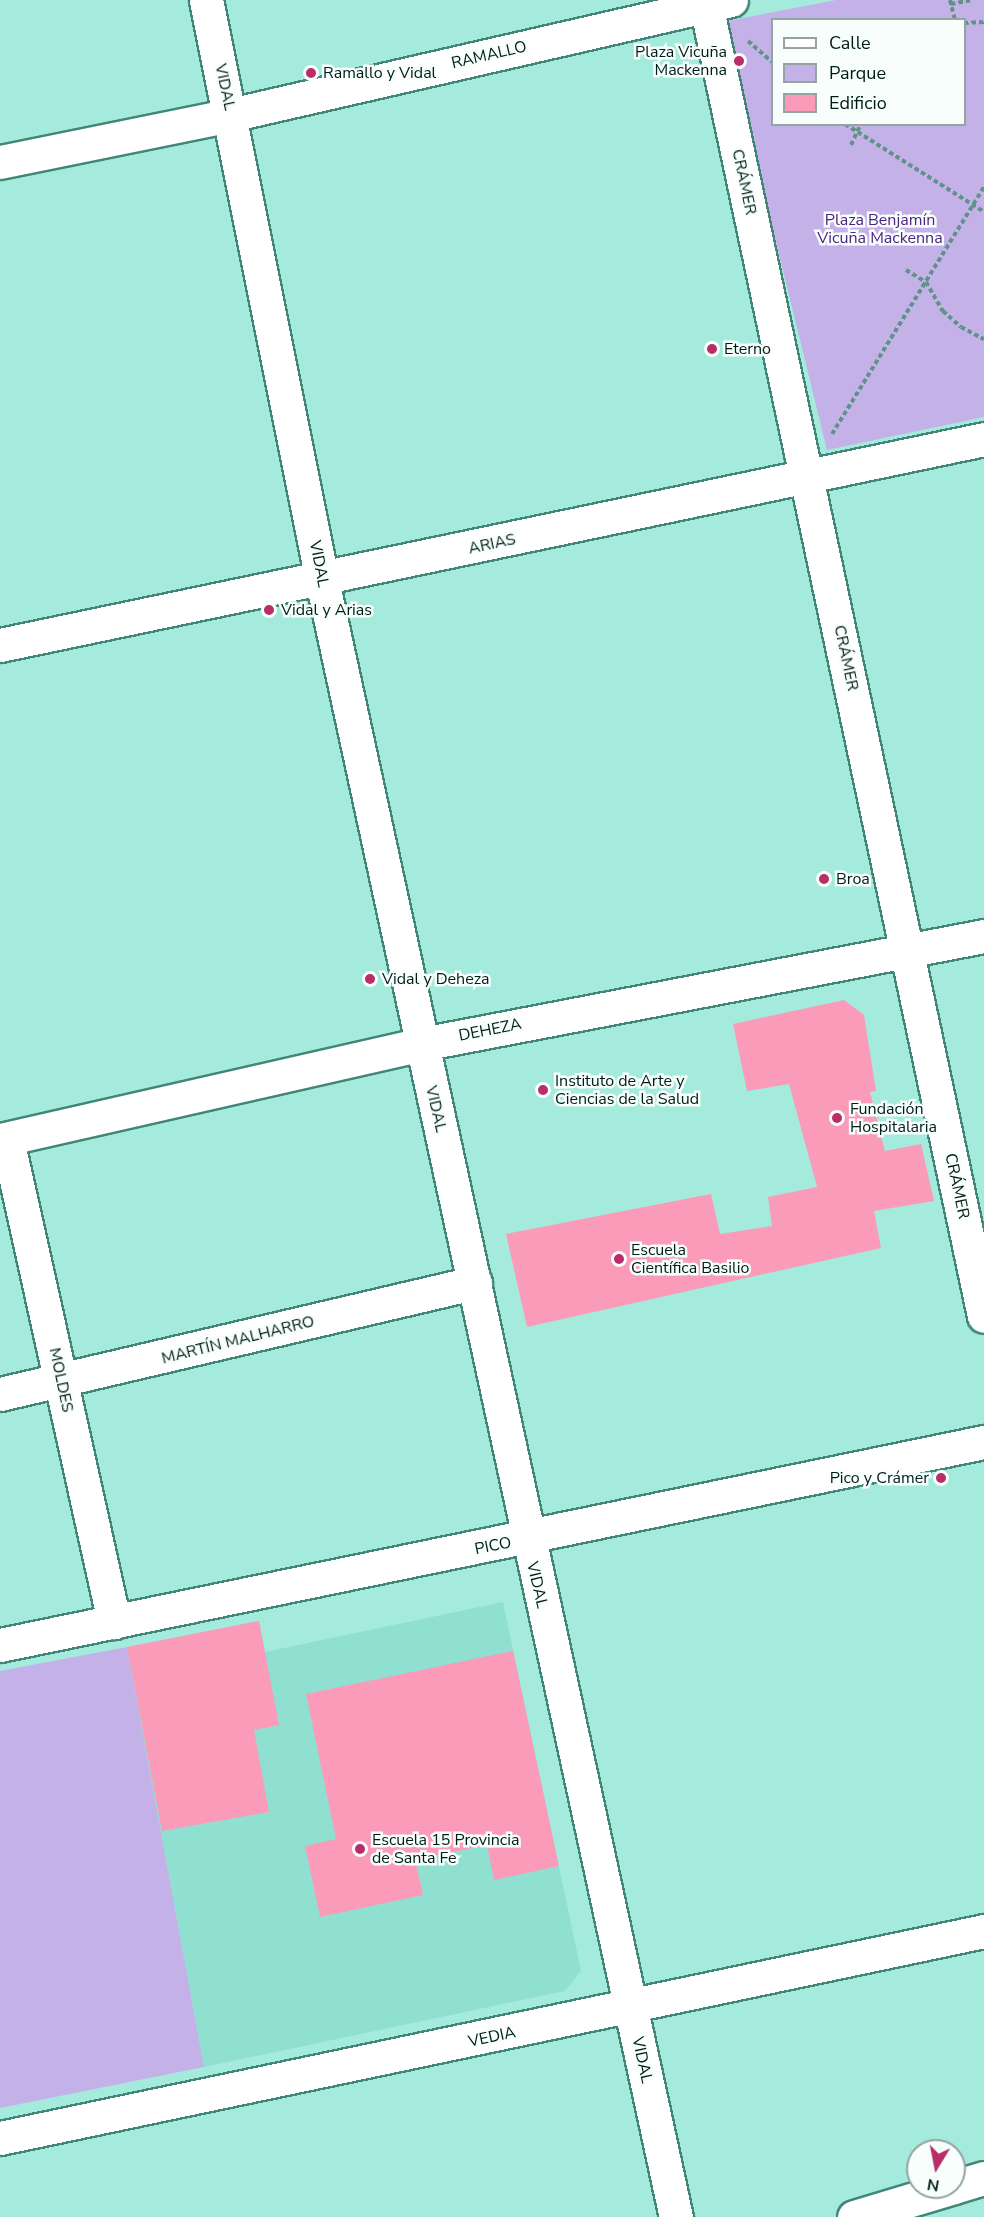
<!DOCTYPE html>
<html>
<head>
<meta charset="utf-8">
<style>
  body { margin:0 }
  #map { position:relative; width:984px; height:2217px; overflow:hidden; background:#a5ebdd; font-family:"Nunito Sans",sans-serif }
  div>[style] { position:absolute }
  .built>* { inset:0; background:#8fe0d0 }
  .green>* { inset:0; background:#c3b1e8 }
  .building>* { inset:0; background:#fa9cb9 }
  .path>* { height:4px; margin-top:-2px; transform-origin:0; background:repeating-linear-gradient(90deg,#5f9389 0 4.5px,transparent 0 7.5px) }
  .roads { filter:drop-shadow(2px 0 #418679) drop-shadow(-2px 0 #418679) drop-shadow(0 2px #418679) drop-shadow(0 -2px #418679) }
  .minor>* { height:33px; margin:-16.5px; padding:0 16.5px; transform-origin:16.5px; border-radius:16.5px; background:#fff }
  .tertiary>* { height:33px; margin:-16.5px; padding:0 16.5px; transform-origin:16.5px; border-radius:16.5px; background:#fff }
  .dots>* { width:16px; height:16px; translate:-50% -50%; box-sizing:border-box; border:3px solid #f7fefc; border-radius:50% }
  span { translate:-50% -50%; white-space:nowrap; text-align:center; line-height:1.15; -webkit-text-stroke:5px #f7fefc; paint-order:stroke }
  .poi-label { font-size:16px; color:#001c17 }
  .right { translate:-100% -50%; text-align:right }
  .left { translate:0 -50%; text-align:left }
  .street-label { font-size:16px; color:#001c17 }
  .park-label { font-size:16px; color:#4e2580 }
  .legend { position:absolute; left:771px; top:18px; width:195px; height:108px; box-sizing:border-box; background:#f7fefc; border:2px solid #94a4a0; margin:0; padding:8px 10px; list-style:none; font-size:18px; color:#001c17 }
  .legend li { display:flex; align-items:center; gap:12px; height:30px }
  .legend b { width:30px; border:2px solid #94a4a0 }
  .north { position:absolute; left:906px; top:2139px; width:60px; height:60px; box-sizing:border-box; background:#f7fefc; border:2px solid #94a4a0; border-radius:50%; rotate:190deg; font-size:16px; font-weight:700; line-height:24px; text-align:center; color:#001c17 }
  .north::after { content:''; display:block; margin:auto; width:21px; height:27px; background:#b92e68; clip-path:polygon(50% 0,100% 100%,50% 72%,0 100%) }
</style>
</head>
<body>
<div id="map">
  <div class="built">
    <div style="clip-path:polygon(503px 1602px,581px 1971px,565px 1991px,204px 2067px,127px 1647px,259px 1621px,265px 1652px)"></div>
  </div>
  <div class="green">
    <div style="clip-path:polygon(evenodd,836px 0,984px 0,984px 417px,827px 450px,722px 22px,836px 0,772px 20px,964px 20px,964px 124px,772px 124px,772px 20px)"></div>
    <div style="clip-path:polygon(127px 1647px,204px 2067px,0 2108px,0 1671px)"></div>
  </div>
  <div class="building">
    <div style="clip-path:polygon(844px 1000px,864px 1015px,876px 1091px,870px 1092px,885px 1151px,921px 1144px,934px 1201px,874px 1211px,881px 1248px,527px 1327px,506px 1234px,711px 1194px,720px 1234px,772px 1226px,768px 1197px,817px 1187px,789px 1084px,747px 1091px,733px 1024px)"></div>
    <div style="clip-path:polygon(259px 1621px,279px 1725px,254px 1730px,269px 1812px,162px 1831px,127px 1647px)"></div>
    <div style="clip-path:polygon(513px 1651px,559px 1866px,494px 1880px,487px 1845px,415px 1860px,423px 1895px,320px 1917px,305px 1846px,336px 1839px,306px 1694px)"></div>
  </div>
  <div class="path">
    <div style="left:950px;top:0;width:21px;rotate:76deg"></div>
    <div style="left:951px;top:4px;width:21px;rotate:-11deg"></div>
    <div style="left:964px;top:23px;width:20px;rotate:-3deg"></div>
    <div style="left:748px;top:41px;width:32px;rotate:41deg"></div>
    <div style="left:845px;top:124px;width:165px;rotate:32.3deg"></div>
    <div style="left:851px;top:145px;width:23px;rotate:-65deg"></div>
    <div style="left:906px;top:270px;width:23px;rotate:31deg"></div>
    <div style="left:926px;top:282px;width:34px;rotate:60deg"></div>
    <div style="left:943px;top:311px;width:24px;rotate:42deg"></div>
    <div style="left:961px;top:327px;width:26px;rotate:28deg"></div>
    <div style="left:832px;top:434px;width:290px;rotate:-58.4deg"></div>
  </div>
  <div class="roads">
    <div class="minor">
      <div style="left:206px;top:0;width:591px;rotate:78.69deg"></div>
      <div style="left:322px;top:580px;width:1675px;rotate:77.8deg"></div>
      <div style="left:705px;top:0;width:1345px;rotate:78.03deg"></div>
      <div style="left:0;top:162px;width:235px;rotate:-11.5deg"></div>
      <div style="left:230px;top:115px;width:514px;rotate:-12.93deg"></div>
      <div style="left:0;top:645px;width:1005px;rotate:-11.82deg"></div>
      <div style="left:7px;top:1139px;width:495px;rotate:77.5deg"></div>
      <div style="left:0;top:1140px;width:433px;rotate:-12.8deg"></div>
      <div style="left:422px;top:1044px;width:572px;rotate:-10.88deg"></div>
      <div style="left:0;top:1394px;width:488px;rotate:-13.2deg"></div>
      <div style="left:0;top:1645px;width:1005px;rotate:-11.66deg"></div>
      <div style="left:0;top:2138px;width:1006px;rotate:-11.88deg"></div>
    </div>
    <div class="tertiary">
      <div style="left:954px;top:2187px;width:31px;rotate:-17deg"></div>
      <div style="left:854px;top:2217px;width:104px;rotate:-16.7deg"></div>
    </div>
  </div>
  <div class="dots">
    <div style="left:739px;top:61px;background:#b92e68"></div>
    <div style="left:311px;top:73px;background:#b92e68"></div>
    <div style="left:712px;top:349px;background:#b92e68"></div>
    <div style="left:269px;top:610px;background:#b92e68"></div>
    <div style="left:824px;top:879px;background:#b92e68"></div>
    <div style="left:370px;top:979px;background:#b92e68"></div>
    <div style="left:543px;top:1090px;background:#b92e68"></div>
    <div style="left:837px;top:1118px;background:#b92e68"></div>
    <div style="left:619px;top:1259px;background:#b92e68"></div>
    <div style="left:941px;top:1478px;background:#b92e68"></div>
    <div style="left:360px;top:1849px;background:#b92e68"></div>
  </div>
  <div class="poi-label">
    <span class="right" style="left:727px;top:61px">Plaza Vicuña<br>Mackenna</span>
    <span class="left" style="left:323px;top:73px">Ramallo y Vidal</span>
    <span class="left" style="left:724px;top:349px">Eterno</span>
    <span class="left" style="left:281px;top:610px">Vidal y Arias</span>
    <span class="left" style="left:836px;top:879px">Broa</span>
    <span class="left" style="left:382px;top:979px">Vidal y Deheza</span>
    <span class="left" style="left:555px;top:1090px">Instituto de Arte y<br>Ciencias de la Salud</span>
    <span class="left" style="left:850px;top:1118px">Fundación<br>Hospitalaria</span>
    <span class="left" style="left:631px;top:1259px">Escuela<br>Científica Basilio</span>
    <span class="right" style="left:929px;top:1478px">Pico y Crámer</span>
    <span class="left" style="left:372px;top:1849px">Escuela 15 Provincia<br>de Santa Fe</span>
  </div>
  <div class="street-label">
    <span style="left:489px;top:55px;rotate:-13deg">RAMALLO</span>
    <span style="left:225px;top:87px;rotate:78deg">VIDAL</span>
    <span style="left:744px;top:182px;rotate:78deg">CRÁMER</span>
    <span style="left:492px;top:544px;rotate:-12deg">ARIAS</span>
    <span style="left:319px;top:564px;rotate:79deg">VIDAL</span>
    <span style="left:846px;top:658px;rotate:78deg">CRÁMER</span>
    <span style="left:490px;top:1030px;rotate:-11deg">DEHEZA</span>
    <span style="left:436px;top:1109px;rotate:77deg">VIDAL</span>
    <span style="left:957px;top:1186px;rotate:78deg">CRÁMER</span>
    <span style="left:238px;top:1340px;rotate:-14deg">MARTÍN MALHARRO</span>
    <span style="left:61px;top:1380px;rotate:78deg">MOLDES</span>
    <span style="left:493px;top:1546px;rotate:-11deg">PICO</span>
    <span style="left:537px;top:1585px;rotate:77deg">VIDAL</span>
    <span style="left:492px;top:2037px;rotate:-12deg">VEDIA</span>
    <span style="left:642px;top:2060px;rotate:78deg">VIDAL</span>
  </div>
  <div class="park-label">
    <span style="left:880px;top:229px">Plaza Benjamín<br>Vicuña Mackenna</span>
  </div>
  <ul class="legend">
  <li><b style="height:8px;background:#fff"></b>Calle</li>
  <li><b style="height:16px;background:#c3b1e8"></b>Parque</li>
  <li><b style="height:16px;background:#fa9cb9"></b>Edificio</li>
  </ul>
  <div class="north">N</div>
</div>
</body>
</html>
